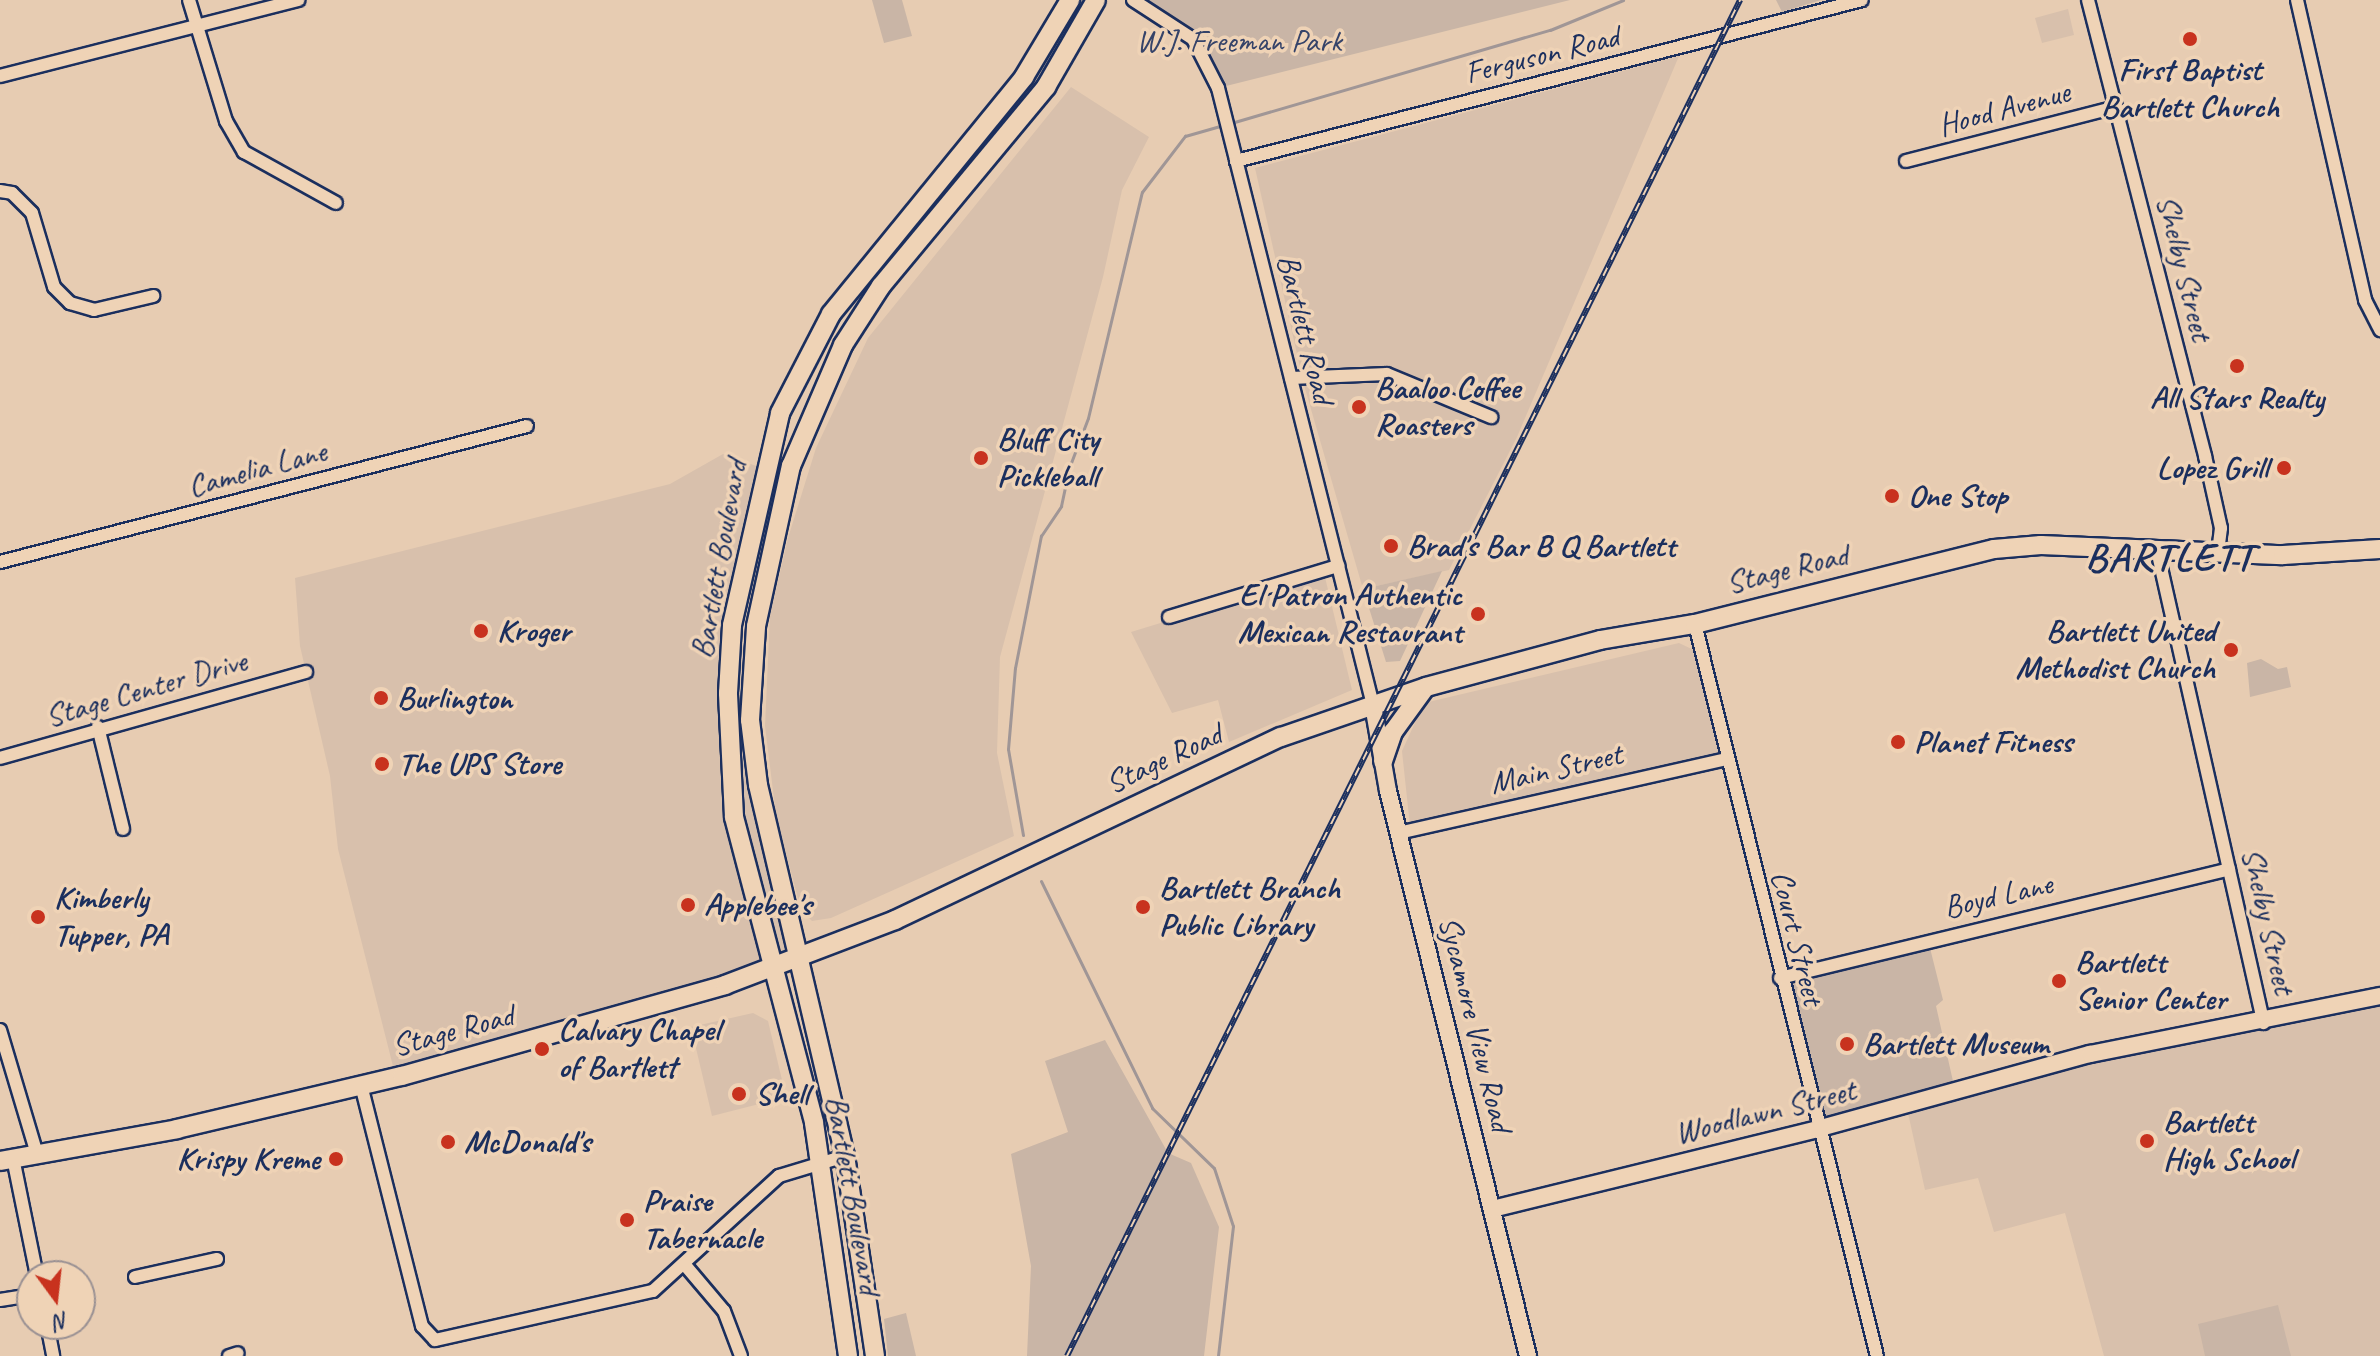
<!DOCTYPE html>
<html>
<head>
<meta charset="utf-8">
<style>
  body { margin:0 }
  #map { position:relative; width:2380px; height:1356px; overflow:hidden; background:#e7ccb2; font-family:Caveat,sans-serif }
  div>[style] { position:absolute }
  .built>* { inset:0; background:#d8c0ac }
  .green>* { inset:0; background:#c9b5a6 }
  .stream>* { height:3px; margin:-1.5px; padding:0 1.5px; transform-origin:1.5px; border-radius:1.5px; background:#a09696 }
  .roads { filter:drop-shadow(2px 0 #1b2f5e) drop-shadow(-2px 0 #1b2f5e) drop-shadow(0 2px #1b2f5e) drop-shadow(0 -2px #1b2f5e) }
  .minor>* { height:12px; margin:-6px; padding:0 6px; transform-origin:6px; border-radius:6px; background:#efd3b6 }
  .tertiary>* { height:16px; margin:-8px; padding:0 8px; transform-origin:8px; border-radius:8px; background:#efd3b6 }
  .secondary>* { height:18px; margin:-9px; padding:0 9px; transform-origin:9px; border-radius:9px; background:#efd3b6 }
  .rail>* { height:6px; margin-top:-3px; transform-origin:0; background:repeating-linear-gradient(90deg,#efd3b6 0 9px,#1b2f5e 0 18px); box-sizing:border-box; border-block:2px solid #1b2f5e }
  .dots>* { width:22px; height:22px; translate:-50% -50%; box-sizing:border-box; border:4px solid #efd3b6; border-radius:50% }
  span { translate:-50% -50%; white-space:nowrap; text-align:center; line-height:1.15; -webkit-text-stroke:7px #efd3b6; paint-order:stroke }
  .park-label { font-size:32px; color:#354369 }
  .street-label { font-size:32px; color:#1b2f5e }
  .poi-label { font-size:32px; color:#1b2f5e; font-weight:700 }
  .left { translate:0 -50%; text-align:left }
  .right { translate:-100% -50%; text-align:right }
  .district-label { font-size:40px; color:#1b2f5e; font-weight:700; letter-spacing:2px }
  .north { position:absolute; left:16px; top:1260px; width:80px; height:80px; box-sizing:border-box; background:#efd3b6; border:2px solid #9a9193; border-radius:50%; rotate:165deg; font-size:22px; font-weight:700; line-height:32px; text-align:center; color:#1b2f5e }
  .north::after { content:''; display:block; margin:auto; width:28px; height:36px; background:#c8321e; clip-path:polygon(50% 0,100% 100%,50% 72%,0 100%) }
</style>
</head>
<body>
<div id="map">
  <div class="built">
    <div style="clip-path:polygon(2068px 9px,2074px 35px,2042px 43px,2035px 18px)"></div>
    <div style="clip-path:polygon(1679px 56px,1517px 437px,1449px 570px,1363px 589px,1304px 385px,1255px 168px)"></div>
    <div style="clip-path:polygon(1071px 87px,1149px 137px,1122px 190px,1103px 277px,1000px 657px,997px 753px,1014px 836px,831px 918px,812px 921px,801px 910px,776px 815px,765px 726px,770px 616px,788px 538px,816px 448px,868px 338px)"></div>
    <div style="clip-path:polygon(723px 454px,776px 473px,743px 625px,741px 742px,790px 961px,396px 1078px,338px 849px,330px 776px,300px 646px,295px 578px,670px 484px)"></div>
    <div style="clip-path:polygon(1324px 573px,1352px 690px,1229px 742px,1218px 700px,1172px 713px,1131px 632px)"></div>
    <div style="clip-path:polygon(1679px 643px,1698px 652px,1722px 752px,1410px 826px,1402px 751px,1424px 703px)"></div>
    <div style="clip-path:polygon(2380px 996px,2380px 1356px,2104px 1356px,2065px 1213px,1994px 1232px,1978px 1178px,1925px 1190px,1906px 1104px)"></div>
    <div style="clip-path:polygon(753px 1013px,768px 1021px,786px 1097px,712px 1116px,691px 1027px)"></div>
  </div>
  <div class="green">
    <div style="clip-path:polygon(872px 0,902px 0,912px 36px,884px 43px)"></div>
    <div style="clip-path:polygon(1133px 0,1570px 0,1218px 88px,1193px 39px)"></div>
    <div style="clip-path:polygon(1776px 0,1821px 0,1782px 12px)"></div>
    <div style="clip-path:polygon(1442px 571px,1400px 661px,1386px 662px,1363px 589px)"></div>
    <div style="clip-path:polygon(2261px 659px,2278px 669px,2287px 667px,2291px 687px,2250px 697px,2247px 663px)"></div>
    <div style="clip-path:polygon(1928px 940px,1943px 1000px,1936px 1006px,1955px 1090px,1817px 1129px,1780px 978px)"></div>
    <div style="clip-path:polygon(1105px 1040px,1168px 1153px,1191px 1163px,1219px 1227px,1204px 1356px,1027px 1356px,1031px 1266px,1011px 1154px,1068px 1132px,1045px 1061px)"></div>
    <div style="clip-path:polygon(2278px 1305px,2291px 1356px,2205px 1356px,2198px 1324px)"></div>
    <div style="clip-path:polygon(906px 1313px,916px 1356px,888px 1356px,884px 1319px)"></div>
  </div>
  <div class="stream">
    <div style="left:1231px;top:123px;width:332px;rotate:-16.3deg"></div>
    <div style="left:1550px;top:30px;width:79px;rotate:-22.3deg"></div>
    <div style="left:1023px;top:835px;width:87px;rotate:-99.9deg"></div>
    <div style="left:1008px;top:749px;width:81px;rotate:-85.1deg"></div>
    <div style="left:1015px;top:668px;width:135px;rotate:-78.9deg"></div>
    <div style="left:1041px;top:536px;width:36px;rotate:-56deg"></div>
    <div style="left:1061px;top:506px;width:39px;rotate:-78deg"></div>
    <div style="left:1069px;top:468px;width:53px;rotate:-69.2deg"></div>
    <div style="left:1088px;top:418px;width:232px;rotate:-76.6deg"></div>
    <div style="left:1142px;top:192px;width:71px;rotate:-52.5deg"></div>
    <div style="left:1185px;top:136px;width:40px;rotate:-16deg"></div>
    <div style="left:1041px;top:881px;width:253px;rotate:63.9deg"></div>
    <div style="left:1152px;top:1108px;width:86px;rotate:44.1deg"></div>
    <div style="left:1214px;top:1168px;width:61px;rotate:71.9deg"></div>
    <div style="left:1233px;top:1226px;width:131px;rotate:96.6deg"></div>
  </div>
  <div class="roads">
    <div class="minor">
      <div style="left:189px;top:0;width:127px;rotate:73deg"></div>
      <div style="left:226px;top:121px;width:36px;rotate:60deg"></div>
      <div style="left:244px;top:152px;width:105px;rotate:29deg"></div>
      <div style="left:1133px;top:0;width:72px;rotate:33deg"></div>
      <div style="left:1193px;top:39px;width:55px;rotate:63deg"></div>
      <div style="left:1218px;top:88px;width:636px;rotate:75.9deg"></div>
      <div style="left:2088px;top:0;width:471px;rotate:75.6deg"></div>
      <div style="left:2205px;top:456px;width:74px;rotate:77.5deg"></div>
      <div style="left:2221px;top:528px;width:23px;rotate:97deg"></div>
      <div style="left:2297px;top:0;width:308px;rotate:77.2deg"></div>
      <div style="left:2365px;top:300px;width:34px;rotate:63deg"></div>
      <div style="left:0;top:76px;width:308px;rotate:-14.3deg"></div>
      <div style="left:1236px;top:161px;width:646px;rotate:-14.42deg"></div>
      <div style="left:1906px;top:161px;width:217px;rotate:-14.4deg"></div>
      <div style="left:0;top:191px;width:12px;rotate:9deg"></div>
      <div style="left:12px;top:193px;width:28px;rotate:45deg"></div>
      <div style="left:32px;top:213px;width:77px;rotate:73.4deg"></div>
      <div style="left:54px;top:287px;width:23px;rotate:45deg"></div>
      <div style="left:70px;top:303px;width:25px;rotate:16deg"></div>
      <div style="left:94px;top:310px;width:61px;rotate:-13.3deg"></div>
      <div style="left:1291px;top:378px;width:96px;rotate:-2.4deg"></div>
      <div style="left:1387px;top:374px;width:113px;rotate:22.5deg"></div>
      <div style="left:2157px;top:550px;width:485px;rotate:77.3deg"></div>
      <div style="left:0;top:562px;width:544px;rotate:-14.47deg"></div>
      <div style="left:1169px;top:617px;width:177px;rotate:-16.8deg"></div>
      <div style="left:1695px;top:624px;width:754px;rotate:76.04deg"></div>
      <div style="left:98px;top:727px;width:105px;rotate:76.2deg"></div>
      <div style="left:0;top:758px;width:318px;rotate:-15.7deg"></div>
      <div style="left:1398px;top:833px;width:336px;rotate:-12.7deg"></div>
      <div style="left:1780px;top:978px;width:462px;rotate:-13.6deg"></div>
      <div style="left:0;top:1030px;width:129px;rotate:73.4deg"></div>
      <div style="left:361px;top:1085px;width:249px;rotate:75.8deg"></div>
      <div style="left:422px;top:1326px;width:19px;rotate:47deg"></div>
      <div style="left:435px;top:1340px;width:223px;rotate:-12.7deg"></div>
      <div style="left:653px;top:1291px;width:171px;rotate:-42.4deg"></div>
      <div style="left:779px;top:1176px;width:69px;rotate:-16.9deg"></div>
      <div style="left:13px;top:1158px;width:120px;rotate:78.5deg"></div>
      <div style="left:685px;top:1265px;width:60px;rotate:49.7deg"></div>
      <div style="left:724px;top:1311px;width:48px;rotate:69.3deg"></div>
      <div style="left:135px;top:1277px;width:84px;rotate:-12.4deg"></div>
      <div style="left:0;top:1300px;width:32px;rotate:-9deg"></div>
      <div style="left:47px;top:1324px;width:33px;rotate:79deg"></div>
      <div style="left:229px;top:1356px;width:9px;rotate:-18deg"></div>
    </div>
    <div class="tertiary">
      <div style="left:1373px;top:705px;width:87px;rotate:80.1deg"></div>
      <div style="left:1388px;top:791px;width:582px;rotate:76.08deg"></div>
      <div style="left:1492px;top:1209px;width:335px;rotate:-13.8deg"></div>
      <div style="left:1817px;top:1129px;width:283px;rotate:-15.4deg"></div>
      <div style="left:2090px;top:1054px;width:296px;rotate:-11.3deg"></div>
    </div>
    <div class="secondary">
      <div style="left:1383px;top:761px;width:31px;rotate:-71deg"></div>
      <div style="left:1393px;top:732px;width:54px;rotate:-54deg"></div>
      <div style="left:0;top:1161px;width:180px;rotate:-10.2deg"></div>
      <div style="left:177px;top:1129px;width:231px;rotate:-13.3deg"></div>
      <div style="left:402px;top:1076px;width:336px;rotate:-15.7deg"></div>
      <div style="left:725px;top:985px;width:182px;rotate:-20.9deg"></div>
      <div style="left:895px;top:920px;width:427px;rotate:-25.4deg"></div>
      <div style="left:1281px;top:737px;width:153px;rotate:-19deg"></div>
      <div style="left:1426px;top:687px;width:180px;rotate:-15.1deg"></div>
      <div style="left:1600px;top:640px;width:96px;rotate:-9.6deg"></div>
      <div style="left:1695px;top:624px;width:308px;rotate:-14.1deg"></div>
      <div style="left:1994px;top:549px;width:47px;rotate:-4.9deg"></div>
      <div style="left:2041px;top:545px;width:242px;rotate:2.4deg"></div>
      <div style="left:2283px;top:555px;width:97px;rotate:-3.5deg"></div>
      <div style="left:848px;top:1356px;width:236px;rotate:-98.3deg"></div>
      <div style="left:814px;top:1122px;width:315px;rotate:-104.7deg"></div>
      <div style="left:734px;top:817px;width:124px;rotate:-92.8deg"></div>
      <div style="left:728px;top:693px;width:68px;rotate:-86.6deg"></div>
      <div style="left:732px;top:625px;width:217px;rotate:-77.2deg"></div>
      <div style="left:780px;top:413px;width:111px;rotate:-62.7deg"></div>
      <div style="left:831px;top:314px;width:306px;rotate:-50.8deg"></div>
      <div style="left:1024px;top:77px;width:90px;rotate:-59.1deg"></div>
      <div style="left:875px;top:1356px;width:202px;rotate:-98.5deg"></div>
      <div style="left:845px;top:1156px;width:381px;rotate:-103.2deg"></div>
      <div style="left:758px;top:785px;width:65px;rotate:-97deg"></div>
      <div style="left:750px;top:720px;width:94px;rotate:-86.3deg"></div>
      <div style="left:756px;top:626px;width:164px;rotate:-77.7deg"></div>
      <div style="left:791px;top:466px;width:132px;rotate:-66.7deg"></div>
      <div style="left:843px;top:345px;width:70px;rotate:-57.2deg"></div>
      <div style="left:881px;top:286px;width:259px;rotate:-50.3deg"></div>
      <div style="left:1046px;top:87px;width:100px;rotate:-60.1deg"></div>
    </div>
  </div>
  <div class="rail">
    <div style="left:1067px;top:1356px;width:1514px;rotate:-63.6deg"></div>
  </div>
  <div class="dots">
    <div style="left:2190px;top:39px;background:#c8321e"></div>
    <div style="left:2237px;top:366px;background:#c8321e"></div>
    <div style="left:1359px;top:407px;background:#c8321e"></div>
    <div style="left:981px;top:458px;background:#c8321e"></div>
    <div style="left:2284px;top:468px;background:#c8321e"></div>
    <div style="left:1892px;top:496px;background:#c8321e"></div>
    <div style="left:1391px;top:546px;background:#c8321e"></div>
    <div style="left:1478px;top:614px;background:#c8321e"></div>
    <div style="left:481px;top:631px;background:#c8321e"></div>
    <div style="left:2231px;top:650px;background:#c8321e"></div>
    <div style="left:381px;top:698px;background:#c8321e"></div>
    <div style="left:1898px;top:742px;background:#c8321e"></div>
    <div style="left:382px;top:764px;background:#c8321e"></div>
    <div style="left:688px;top:905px;background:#c8321e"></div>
    <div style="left:1143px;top:907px;background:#c8321e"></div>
    <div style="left:38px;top:917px;background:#c8321e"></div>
    <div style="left:2059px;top:981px;background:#c8321e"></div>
    <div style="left:1847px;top:1044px;background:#c8321e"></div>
    <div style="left:542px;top:1049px;background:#c8321e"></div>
    <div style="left:739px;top:1094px;background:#c8321e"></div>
    <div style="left:2147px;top:1141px;background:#c8321e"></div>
    <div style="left:448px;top:1142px;background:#c8321e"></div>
    <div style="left:336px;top:1159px;background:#c8321e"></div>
    <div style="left:627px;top:1220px;background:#c8321e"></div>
  </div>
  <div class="park-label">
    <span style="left:1239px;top:41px">W.J. Freeman Park</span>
  </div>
  <div class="street-label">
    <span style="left:1542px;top:55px;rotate:-14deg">Ferguson Road</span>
    <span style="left:2004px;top:109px;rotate:-15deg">Hood Avenue</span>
    <span style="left:2184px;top:268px;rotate:76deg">Shelby Street</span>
    <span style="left:1305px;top:329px;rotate:76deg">Bartlett Road</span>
    <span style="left:257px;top:469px;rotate:-15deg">Camelia Lane</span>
    <span style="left:719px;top:559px;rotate:-80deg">Bartlett Boulevard</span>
    <span style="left:1787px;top:569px;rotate:-14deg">Stage Road</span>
    <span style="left:146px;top:689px;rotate:-16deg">Stage Center Drive</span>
    <span style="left:1164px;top:759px;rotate:-25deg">Stage Road</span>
    <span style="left:1556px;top:769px;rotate:-13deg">Main Street</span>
    <span style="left:1998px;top:896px;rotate:-13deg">Boyd Lane</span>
    <span style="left:2268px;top:921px;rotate:77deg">Shelby Street</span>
    <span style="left:1797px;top:938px;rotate:76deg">Court Street</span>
    <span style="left:1475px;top:1024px;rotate:76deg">Sycamore View Road</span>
    <span style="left:453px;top:1031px;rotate:-15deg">Stage Road</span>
    <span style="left:1765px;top:1112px;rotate:-14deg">Woodlawn Street</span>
    <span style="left:853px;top:1195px;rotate:80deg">Bartlett Boulevard</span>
  </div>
  <div class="poi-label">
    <span style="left:2190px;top:89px">First Baptist<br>Bartlett Church</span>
    <span class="left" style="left:1375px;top:407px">Baaloo Coffee<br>Roasters</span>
    <span style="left:2237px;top:398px">All Stars Realty</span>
    <span class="left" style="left:997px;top:458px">Bluff City<br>Pickleball</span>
    <span class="right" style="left:2268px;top:468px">Lopez Grill</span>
    <span class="left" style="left:1908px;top:496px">One Stop</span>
    <span class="left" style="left:1407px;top:546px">Brad's Bar B Q Bartlett</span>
    <span class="right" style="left:1462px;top:614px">El Patron Authentic<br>Mexican Restaurant</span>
    <span class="left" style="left:497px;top:631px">Kroger</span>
    <span class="right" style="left:2215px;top:650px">Bartlett United<br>Methodist Church</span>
    <span class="left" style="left:397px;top:698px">Burlington</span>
    <span class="left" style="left:1914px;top:742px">Planet Fitness</span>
    <span class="left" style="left:398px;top:764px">The UPS Store</span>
    <span class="left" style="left:1159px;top:907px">Bartlett Branch<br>Public Library</span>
    <span class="left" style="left:54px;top:917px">Kimberly<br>Tupper, PA</span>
    <span class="left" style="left:704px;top:905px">Applebee's</span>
    <span class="left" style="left:2075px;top:981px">Bartlett<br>Senior Center</span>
    <span class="left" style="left:558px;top:1049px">Calvary Chapel<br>of Bartlett</span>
    <span class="left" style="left:1863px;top:1044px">Bartlett Museum</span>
    <span class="left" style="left:755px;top:1094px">Shell</span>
    <span class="left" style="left:2163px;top:1141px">Bartlett<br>High School</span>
    <span class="left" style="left:464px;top:1142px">McDonald's</span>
    <span class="right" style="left:320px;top:1159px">Krispy Kreme</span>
    <span class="left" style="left:643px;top:1220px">Praise<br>Tabernacle</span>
  </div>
  <div class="district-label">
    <span style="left:2170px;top:557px">BARTLETT</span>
  </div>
  <div class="north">N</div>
</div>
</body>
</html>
